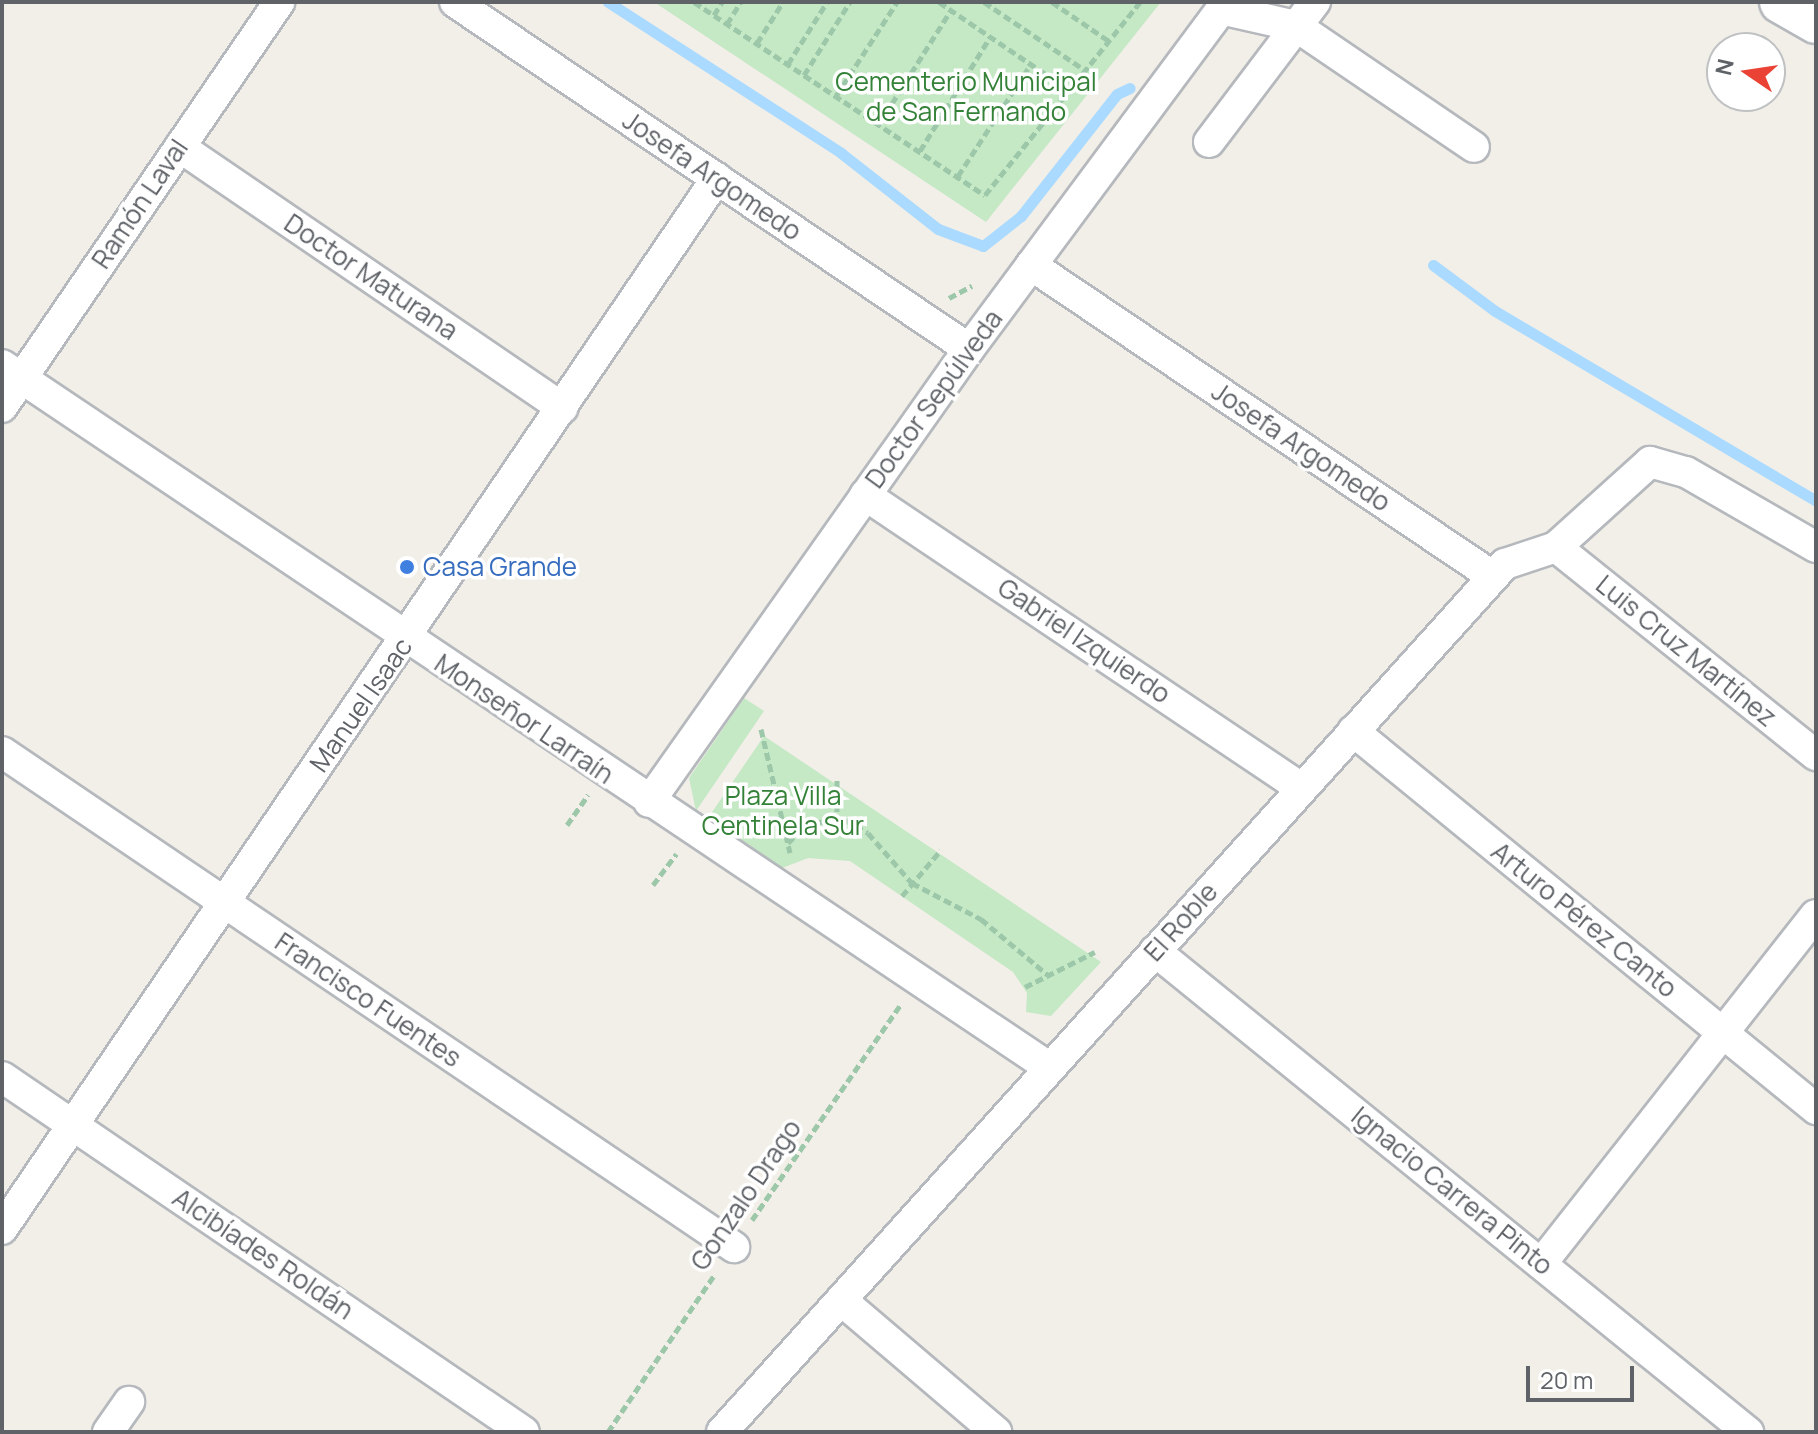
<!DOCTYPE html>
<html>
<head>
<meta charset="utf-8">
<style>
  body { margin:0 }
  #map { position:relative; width:1818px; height:1434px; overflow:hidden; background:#f1efe8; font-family:Manrope,sans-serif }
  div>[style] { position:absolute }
  .green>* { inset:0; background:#c5e8c5 }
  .stream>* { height:11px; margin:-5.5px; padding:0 5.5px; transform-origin:5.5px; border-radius:5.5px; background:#aadaff }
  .path>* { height:5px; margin-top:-2.5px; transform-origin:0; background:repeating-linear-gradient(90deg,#9cc7a9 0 8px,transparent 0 12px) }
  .roads { filter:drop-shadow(2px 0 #b5b8bc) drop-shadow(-2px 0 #b5b8bc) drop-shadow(0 2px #b5b8bc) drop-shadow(0 -2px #b5b8bc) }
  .minor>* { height:30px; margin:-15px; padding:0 15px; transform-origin:15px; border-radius:15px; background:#fff }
  .secondary>* { height:42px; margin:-21px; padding:0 21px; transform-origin:21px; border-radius:21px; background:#fff }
  .dots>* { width:22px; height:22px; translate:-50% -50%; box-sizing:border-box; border:4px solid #fff; border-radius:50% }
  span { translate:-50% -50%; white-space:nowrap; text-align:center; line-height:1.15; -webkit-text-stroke:7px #fff; paint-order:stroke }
  .park-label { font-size:26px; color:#348238 }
  .street-label { font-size:26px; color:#5f6368 }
  .shop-label { font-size:26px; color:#366cbe }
  .left { translate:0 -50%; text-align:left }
  .frame { position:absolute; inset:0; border:4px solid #5f6368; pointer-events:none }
  .north { position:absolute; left:1706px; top:32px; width:80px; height:80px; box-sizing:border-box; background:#fff; border:2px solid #bfc1c3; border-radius:50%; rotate:283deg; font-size:22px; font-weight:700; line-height:32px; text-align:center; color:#5f6368 }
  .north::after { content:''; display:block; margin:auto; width:28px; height:36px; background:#ea4335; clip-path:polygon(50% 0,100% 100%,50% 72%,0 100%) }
  .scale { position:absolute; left:1526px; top:1366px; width:108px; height:36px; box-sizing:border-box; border:4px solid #5f6368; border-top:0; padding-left:10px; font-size:24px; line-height:28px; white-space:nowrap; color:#5f6368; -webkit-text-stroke:6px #fff; paint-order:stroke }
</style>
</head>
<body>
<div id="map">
  <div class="green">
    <div style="clip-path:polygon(654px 2px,1161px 2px,986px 222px)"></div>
    <div style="clip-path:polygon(744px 698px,764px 711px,696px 811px,689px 778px)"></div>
    <div style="clip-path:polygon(764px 736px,1101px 962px,1051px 1016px,1026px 1012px,1027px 993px,1013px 972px,850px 861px,808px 858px,777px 870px,706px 821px)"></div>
  </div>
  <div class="stream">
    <div style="left:608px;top:2px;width:278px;rotate:32.9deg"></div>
    <div style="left:841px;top:153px;width:123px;rotate:38.1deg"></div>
    <div style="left:938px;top:229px;width:48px;rotate:20.7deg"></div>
    <div style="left:983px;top:246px;width:48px;rotate:-38.3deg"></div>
    <div style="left:1021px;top:216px;width:155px;rotate:-51.8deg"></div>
    <div style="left:1117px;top:94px;width:14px;rotate:-25deg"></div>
    <div style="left:1433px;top:265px;width:77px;rotate:36.6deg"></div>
    <div style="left:1495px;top:311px;width:373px;rotate:30.6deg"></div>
  </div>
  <div class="path">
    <div style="left:694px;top:2px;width:349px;rotate:33.6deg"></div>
    <div style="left:985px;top:195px;width:248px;rotate:-51.2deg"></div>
    <div style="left:939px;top:2px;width:157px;rotate:34.1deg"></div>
    <div style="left:984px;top:2px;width:122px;rotate:34deg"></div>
    <div style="left:1052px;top:2px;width:69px;rotate:34.4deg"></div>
    <div style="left:714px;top:15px;width:15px;rotate:-58deg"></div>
    <div style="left:727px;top:24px;width:26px;rotate:-58deg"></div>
    <div style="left:757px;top:43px;width:49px;rotate:-57.6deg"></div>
    <div style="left:788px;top:64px;width:73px;rotate:-57.8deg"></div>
    <div style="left:804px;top:75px;width:86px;rotate:-57.8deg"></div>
    <div style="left:836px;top:96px;width:112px;rotate:-57deg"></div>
    <div style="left:879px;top:124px;width:135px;rotate:-57.7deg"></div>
    <div style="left:920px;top:151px;width:134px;rotate:-58.4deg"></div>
    <div style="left:958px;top:176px;width:134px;rotate:-56.9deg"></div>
    <div style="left:949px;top:298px;width:26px;rotate:-28deg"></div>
    <div style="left:761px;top:729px;width:127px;rotate:76.8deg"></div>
    <div style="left:837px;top:780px;width:40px;rotate:90deg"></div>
    <div style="left:567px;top:825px;width:37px;rotate:-55deg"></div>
    <div style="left:788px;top:843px;width:28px;rotate:-46deg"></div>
    <div style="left:807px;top:823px;width:38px;rotate:-5deg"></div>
    <div style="left:845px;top:820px;width:26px;rotate:29deg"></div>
    <div style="left:868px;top:833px;width:67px;rotate:48.7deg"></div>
    <div style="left:912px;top:883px;width:78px;rotate:27.6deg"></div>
    <div style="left:981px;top:919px;width:87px;rotate:39.9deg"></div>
    <div style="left:653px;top:885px;width:39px;rotate:-53deg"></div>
    <div style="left:902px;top:896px;width:60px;rotate:-49.7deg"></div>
    <div style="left:1025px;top:987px;width:78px;rotate:-26.6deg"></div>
    <div style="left:752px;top:1220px;width:262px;rotate:-55.4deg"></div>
    <div style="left:608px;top:1432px;width:191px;rotate:-55.9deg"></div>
  </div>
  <div class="roads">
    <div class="minor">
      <div style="left:455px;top:2px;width:620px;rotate:34.02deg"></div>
      <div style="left:1221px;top:9px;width:77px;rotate:12.8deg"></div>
      <div style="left:1296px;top:26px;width:215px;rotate:34.2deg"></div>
      <div style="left:1209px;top:142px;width:176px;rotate:-52.9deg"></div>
      <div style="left:180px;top:147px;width:463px;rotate:34.3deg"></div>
      <div style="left:1031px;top:265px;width:556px;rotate:34deg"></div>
      <div style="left:2px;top:365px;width:1262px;rotate:33.85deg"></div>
      <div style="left:2px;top:407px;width:491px;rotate:-55.6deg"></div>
      <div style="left:865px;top:495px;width:525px;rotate:33.9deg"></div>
      <div style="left:1556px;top:547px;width:333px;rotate:38.7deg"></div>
      <div style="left:1353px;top:731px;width:598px;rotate:39.23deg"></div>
      <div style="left:2px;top:752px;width:884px;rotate:34.07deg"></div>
      <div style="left:649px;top:802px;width:555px;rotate:-54.76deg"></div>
      <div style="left:969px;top:349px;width:432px;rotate:-53.4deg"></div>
      <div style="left:1155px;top:951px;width:764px;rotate:39.05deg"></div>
      <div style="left:2px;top:1077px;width:631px;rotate:34.22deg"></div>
      <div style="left:2px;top:1229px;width:1271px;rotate:-55.77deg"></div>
      <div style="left:1541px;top:1264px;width:444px;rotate:-51.8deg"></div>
      <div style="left:841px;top:1300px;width:204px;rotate:40.4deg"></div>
      <div style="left:108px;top:1432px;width:37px;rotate:-55deg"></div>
      <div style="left:722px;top:1432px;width:1169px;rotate:-47.95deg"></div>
      <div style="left:1505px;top:564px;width:54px;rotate:-18.4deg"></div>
      <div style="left:1556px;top:547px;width:127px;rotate:-42.1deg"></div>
      <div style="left:1650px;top:462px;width:37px;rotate:16deg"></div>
      <div style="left:1686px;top:472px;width:150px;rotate:30deg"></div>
    </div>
    <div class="secondary">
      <div style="left:1781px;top:2px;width:40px;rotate:29.7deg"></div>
    </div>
  </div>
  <div class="dots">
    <div style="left:407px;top:567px;background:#3f7fe0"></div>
  </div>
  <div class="park-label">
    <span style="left:966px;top:97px">Cementerio Municipal<br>de San Fernando</span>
    <span style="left:783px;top:811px">Plaza Villa<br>Centinela Sur</span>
  </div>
  <div class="street-label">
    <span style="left:712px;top:176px;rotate:34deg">Josefa Argomedo</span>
    <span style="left:140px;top:204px;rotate:-56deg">Ramón Laval</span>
    <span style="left:371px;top:277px;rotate:34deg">Doctor Maturana</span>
    <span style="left:934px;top:399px;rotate:-54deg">Doctor Sepúlveda</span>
    <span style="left:1301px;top:447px;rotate:34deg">Josefa Argomedo</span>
    <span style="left:1084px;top:641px;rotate:34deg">Gabriel Izquierdo</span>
    <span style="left:1686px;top:651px;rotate:39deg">Luis Cruz Martínez</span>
    <span style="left:361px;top:705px;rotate:-55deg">Manuel Isaac</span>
    <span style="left:524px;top:719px;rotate:34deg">Monseñor Larraín</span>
    <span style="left:1584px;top:920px;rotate:39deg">Arturo Pérez Canto</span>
    <span style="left:1181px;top:922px;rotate:-48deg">El Roble</span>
    <span style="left:368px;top:1000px;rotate:34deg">Francisco Fuentes</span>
    <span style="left:1452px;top:1191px;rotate:39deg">Ignacio Carrera Pinto</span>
    <span style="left:746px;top:1195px;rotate:-56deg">Gonzalo Drago</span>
    <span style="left:263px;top:1254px;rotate:34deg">Alcibíades Roldán</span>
  </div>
  <div class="shop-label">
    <span class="left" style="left:423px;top:567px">Casa Grande</span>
  </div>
  <div class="frame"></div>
  <div class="north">N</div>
  <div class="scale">20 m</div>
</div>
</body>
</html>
